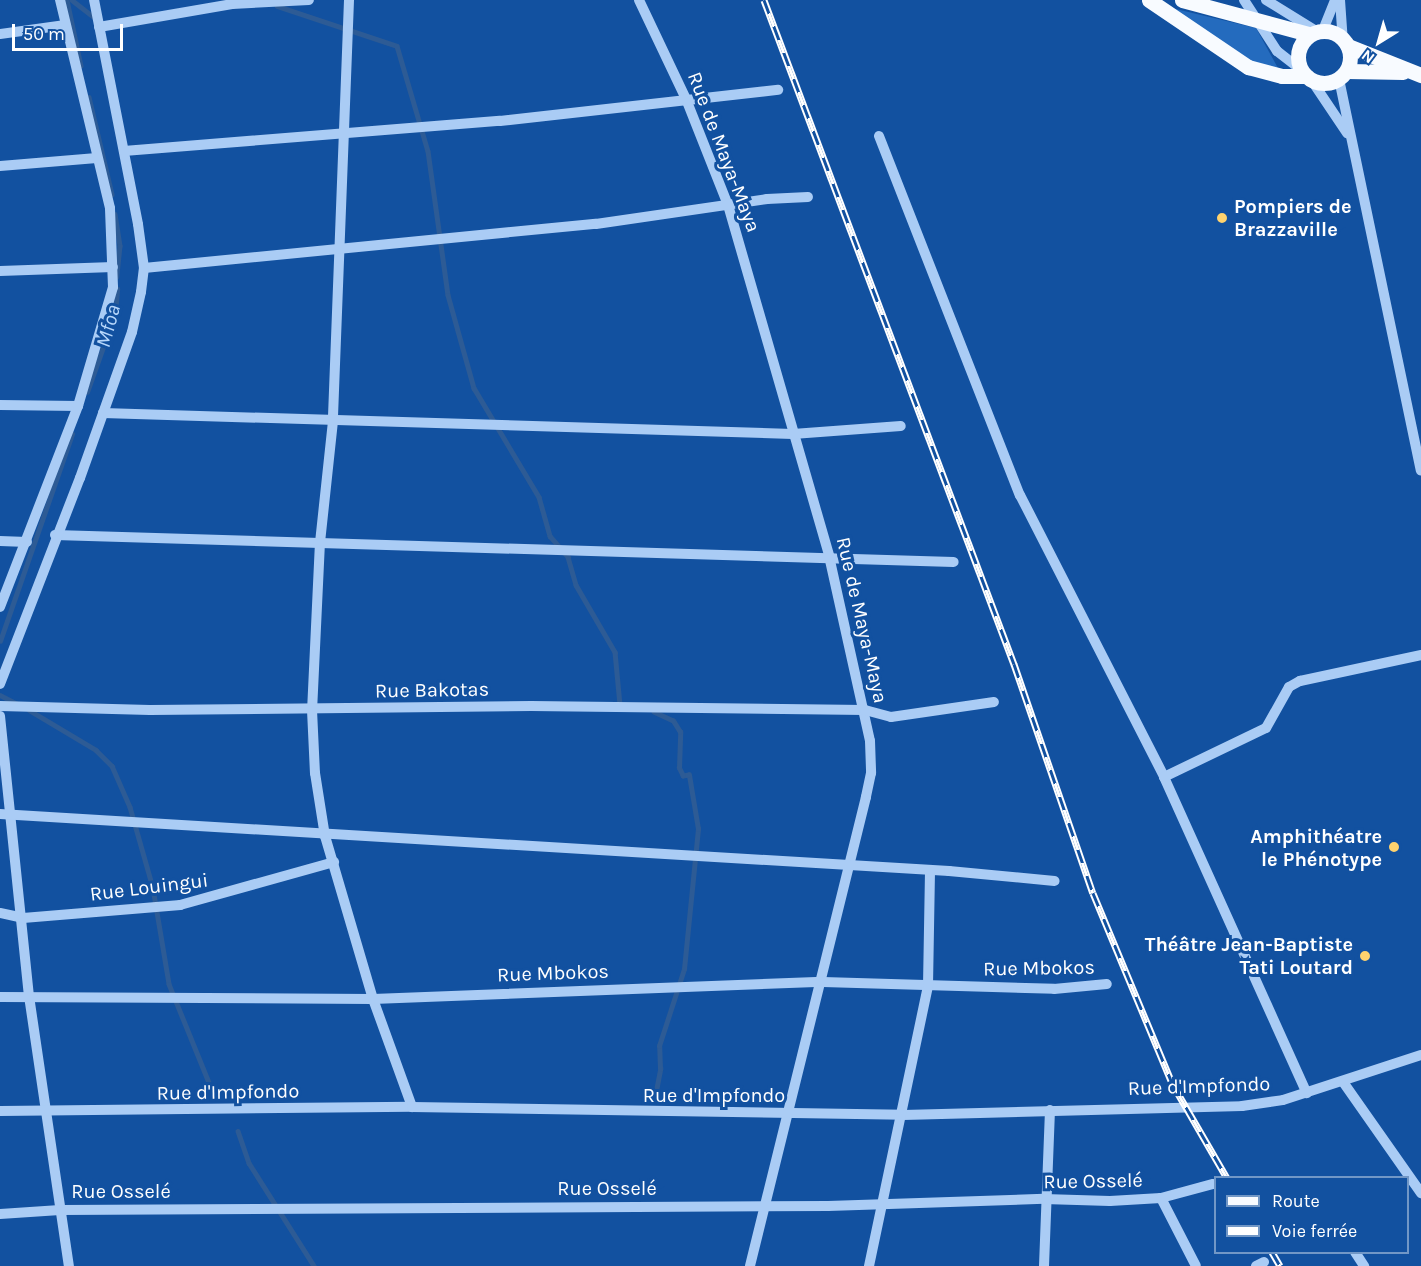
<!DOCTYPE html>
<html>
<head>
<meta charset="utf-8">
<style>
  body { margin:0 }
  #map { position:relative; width:1421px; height:1266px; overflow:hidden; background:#1251a0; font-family:Karla,sans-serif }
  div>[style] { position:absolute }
  .green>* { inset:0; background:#246bbe }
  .stream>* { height:4.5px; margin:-2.25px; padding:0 2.25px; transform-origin:2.25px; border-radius:2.25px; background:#2d5b95 }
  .minor>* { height:10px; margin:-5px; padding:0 5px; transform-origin:5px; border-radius:5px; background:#aaccf5 }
  .major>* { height:15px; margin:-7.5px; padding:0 7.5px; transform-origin:7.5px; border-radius:7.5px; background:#f8fbff }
  .major>.ring { margin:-7.5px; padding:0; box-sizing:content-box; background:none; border:15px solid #f8fbff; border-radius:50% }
  .rail>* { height:7px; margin-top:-3.5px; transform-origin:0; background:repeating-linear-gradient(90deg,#1251a0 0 14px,#fff 0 28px); box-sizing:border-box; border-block:2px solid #fff }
  .dots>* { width:16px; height:16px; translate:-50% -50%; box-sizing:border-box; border:3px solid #1251a0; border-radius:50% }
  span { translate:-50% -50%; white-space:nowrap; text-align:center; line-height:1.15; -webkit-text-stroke:6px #1251a0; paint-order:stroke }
  .street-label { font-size:20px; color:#fff }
  .poi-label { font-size:20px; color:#fff; font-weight:700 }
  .left { translate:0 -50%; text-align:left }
  .right { translate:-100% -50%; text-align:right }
  .water-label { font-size:21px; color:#b7d7fb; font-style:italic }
  .legend { position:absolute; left:1214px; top:1176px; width:195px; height:78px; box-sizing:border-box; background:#1251a0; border:2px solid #7197c6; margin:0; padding:8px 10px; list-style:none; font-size:18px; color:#fff }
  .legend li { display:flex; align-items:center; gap:12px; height:30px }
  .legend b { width:30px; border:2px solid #7197c6 }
  .north { position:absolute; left:1349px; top:12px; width:60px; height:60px; -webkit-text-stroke:4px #1251a0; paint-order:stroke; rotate:217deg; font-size:16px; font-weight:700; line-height:24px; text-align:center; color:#fff }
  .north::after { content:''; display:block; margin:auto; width:21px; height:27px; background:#fff; clip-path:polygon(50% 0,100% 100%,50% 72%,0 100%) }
  .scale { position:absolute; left:12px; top:24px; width:111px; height:27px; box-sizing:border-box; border:3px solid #fff; border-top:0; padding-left:8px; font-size:18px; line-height:21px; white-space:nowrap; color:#fff; -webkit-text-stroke:4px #1251a0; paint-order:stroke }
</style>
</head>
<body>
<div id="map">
  <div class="green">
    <div style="clip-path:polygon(1163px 6px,1256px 28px,1279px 70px,1254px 65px)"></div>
  </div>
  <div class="stream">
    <div style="left:67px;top:0;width:67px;rotate:78deg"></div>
    <div style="left:72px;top:0;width:29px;rotate:38deg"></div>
    <div style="left:277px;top:6px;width:126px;rotate:18.4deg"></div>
    <div style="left:397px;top:46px;width:109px;rotate:73.6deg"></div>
    <div style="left:428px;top:151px;width:145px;rotate:82.1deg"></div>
    <div style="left:448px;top:295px;width:97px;rotate:74.4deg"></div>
    <div style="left:474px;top:388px;width:127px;rotate:59.2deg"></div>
    <div style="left:539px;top:497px;width:41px;rotate:74.2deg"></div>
    <div style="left:550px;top:536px;width:28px;rotate:49deg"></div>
    <div style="left:568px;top:557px;width:29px;rotate:74deg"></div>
    <div style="left:576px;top:585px;width:78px;rotate:59.8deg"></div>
    <div style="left:615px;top:652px;width:53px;rotate:84.6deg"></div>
    <div style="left:89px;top:97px;width:100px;rotate:76.7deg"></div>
    <div style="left:115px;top:214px;width:32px;rotate:81deg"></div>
    <div style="left:120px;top:246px;width:31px;rotate:96deg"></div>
    <div style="left:87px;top:392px;width:83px;rotate:-70.3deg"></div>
    <div style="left:115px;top:314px;width:25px;rotate:-85deg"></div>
    <div style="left:0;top:641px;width:219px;rotate:-70.8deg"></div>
    <div style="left:0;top:695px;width:18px;rotate:27deg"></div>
    <div style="left:29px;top:710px;width:78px;rotate:30.8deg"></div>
    <div style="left:96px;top:750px;width:23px;rotate:45deg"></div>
    <div style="left:112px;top:766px;width:45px;rotate:66.3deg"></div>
    <div style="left:130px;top:807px;width:84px;rotate:74.1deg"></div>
    <div style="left:153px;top:888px;width:97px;rotate:80.5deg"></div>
    <div style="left:169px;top:984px;width:120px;rotate:67.9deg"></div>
    <div style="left:654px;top:1101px;width:33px;rotate:-79deg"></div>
    <div style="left:660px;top:1069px;width:23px;rotate:-92deg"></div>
    <div style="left:659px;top:1046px;width:81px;rotate:-72deg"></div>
    <div style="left:684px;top:969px;width:141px;rotate:-84.3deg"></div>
    <div style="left:698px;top:829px;width:55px;rotate:-99.5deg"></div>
    <div style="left:689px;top:775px;width:6px;rotate:171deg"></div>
    <div style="left:683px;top:776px;width:9px;rotate:-117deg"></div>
    <div style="left:679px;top:768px;width:36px;rotate:-88deg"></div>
    <div style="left:680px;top:732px;width:13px;rotate:-122deg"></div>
    <div style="left:673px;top:721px;width:21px;rotate:-155deg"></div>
    <div style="left:238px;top:1131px;width:34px;rotate:71deg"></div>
    <div style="left:249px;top:1163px;width:122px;rotate:57.7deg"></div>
  </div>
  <div class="minor">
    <div style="left:349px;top:0;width:421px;rotate:92.2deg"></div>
    <div style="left:333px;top:421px;width:122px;rotate:96.1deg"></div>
    <div style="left:320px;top:542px;width:168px;rotate:92.7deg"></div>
    <div style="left:312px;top:710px;width:63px;rotate:87.3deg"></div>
    <div style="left:315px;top:773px;width:64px;rotate:81deg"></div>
    <div style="left:325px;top:836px;width:170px;rotate:73.6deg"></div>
    <div style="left:373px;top:999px;width:115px;rotate:70.1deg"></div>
    <div style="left:639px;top:0;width:110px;rotate:64.6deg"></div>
    <div style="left:686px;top:99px;width:114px;rotate:68.4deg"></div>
    <div style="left:728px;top:205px;width:365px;rotate:73.9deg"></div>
    <div style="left:829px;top:556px;width:189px;rotate:77.5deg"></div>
    <div style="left:870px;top:741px;width:32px;rotate:88deg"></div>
    <div style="left:871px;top:773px;width:25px;rotate:102deg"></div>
    <div style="left:866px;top:797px;width:483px;rotate:103.9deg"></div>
    <div style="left:1244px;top:0;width:61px;rotate:57.1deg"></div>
    <div style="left:1277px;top:51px;width:29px;rotate:38deg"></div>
    <div style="left:1266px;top:0;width:59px;rotate:31.8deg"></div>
    <div style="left:1340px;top:0;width:39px;rotate:86deg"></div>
    <div style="left:99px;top:27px;width:135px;rotate:-9.8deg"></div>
    <div style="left:232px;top:4px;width:77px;rotate:-3deg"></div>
    <div style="left:1323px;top:30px;width:32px;rotate:-68deg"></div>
    <div style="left:0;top:34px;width:66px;rotate:-7.9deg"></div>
    <div style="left:1339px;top:79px;width:400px;rotate:78.2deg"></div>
    <div style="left:1312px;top:81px;width:63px;rotate:56.1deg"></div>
    <div style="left:879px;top:136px;width:386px;rotate:68.6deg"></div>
    <div style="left:1020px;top:495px;width:317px;rotate:62.9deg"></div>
    <div style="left:1164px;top:777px;width:347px;rotate:65.7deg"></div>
    <div style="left:124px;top:151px;width:377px;rotate:-4.6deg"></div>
    <div style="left:500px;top:121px;width:280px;rotate:-6.4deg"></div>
    <div style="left:0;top:166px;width:97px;rotate:-4.7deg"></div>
    <div style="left:144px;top:268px;width:454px;rotate:-5.6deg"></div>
    <div style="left:596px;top:224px;width:173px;rotate:-8.3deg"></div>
    <div style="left:767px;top:199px;width:41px;rotate:-2.8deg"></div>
    <div style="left:0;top:271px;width:113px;rotate:-2deg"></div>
    <div style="left:0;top:405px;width:78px;rotate:0.7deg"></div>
    <div style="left:103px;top:413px;width:690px;rotate:1.74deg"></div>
    <div style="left:793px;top:434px;width:108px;rotate:-4.2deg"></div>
    <div style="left:55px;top:535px;width:899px;rotate:1.72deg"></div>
    <div style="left:0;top:541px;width:27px;rotate:2deg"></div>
    <div style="left:0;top:607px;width:216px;rotate:-68.8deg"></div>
    <div style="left:78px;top:406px;width:124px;rotate:-73.6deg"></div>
    <div style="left:113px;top:287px;width:79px;rotate:-92.2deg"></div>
    <div style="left:110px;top:208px;width:214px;rotate:-103.5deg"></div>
    <div style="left:0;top:684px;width:221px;rotate:-68.8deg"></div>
    <div style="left:80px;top:478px;width:155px;rotate:-70.4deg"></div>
    <div style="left:132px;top:332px;width:41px;rotate:-77.3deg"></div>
    <div style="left:141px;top:292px;width:24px;rotate:-83deg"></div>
    <div style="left:144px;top:268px;width:44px;rotate:-97.8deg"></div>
    <div style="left:138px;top:224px;width:228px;rotate:-101.1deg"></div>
    <div style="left:0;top:706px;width:150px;rotate:1.5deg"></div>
    <div style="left:150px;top:710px;width:381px;rotate:-0.6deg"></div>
    <div style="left:531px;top:706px;width:334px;rotate:0.7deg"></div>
    <div style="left:865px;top:710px;width:27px;rotate:15deg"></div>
    <div style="left:891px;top:717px;width:104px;rotate:-8.3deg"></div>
    <div style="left:0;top:716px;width:281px;rotate:84.1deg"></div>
    <div style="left:29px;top:996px;width:273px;rotate:81.6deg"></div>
    <div style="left:1164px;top:777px;width:113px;rotate:-25.7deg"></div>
    <div style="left:1266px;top:728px;width:47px;rotate:-60.7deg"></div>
    <div style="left:1289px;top:687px;width:13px;rotate:-29deg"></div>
    <div style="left:1300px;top:681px;width:124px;rotate:-12.1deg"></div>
    <div style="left:0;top:814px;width:951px;rotate:3.44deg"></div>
    <div style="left:949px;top:871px;width:106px;rotate:5.4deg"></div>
    <div style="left:0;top:913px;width:24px;rotate:12deg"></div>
    <div style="left:23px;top:918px;width:158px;rotate:-4.7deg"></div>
    <div style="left:180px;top:905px;width:160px;rotate:-15.6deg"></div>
    <div style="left:0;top:997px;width:373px;rotate:0.3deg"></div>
    <div style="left:373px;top:999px;width:450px;rotate:-2.2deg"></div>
    <div style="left:823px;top:982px;width:231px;rotate:1.7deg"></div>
    <div style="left:1054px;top:989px;width:53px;rotate:-5.4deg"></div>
    <div style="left:1343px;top:1082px;width:136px;rotate:54.9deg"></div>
    <div style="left:0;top:1111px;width:412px;rotate:-0.6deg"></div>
    <div style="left:412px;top:1107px;width:491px;rotate:0.9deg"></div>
    <div style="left:903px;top:1115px;width:339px;rotate:-1.5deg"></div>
    <div style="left:1242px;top:1106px;width:41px;rotate:-8.3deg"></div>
    <div style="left:1283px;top:1100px;width:145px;rotate:-18.1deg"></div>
    <div style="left:1161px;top:1198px;width:76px;rotate:62.8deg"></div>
    <div style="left:0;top:1214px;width:60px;rotate:-3.8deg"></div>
    <div style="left:60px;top:1210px;width:768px;rotate:-0.3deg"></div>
    <div style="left:828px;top:1206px;width:216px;rotate:-1.9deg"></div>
    <div style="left:1044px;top:1199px;width:66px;rotate:1.7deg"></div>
    <div style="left:1110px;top:1201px;width:51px;rotate:-3.4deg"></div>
    <div style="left:1161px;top:1198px;width:54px;rotate:-15.1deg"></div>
    <div style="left:1355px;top:1252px;width:17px;rotate:57deg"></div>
    <div style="left:869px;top:1266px;width:286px;rotate:-78.1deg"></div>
    <div style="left:928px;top:986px;width:115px;rotate:-89deg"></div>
    <div style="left:1044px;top:1266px;width:156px;rotate:-87.8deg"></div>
    <div style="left:1256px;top:1266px;width:9px;rotate:-27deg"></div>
  </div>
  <div class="major">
    <div style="left:1149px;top:0;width:120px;rotate:34.1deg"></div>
    <div style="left:1248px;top:67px;width:35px;rotate:15deg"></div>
    <div style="left:1282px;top:76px;width:24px"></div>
    <div style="left:1182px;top:0;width:131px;rotate:15deg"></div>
    <div class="ring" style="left:1298px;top:31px;width:37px;height:37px"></div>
    <div style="left:1348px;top:46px;width:79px;rotate:21.7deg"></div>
    <div style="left:1347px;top:71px;width:56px;rotate:1deg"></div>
  </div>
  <div class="rail">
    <div style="left:764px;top:0;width:710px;rotate:69.37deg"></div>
    <div style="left:1014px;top:664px;width:242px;rotate:71deg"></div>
    <div style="left:1093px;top:893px;width:206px;rotate:67.4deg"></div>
    <div style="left:1172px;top:1083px;width:110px;rotate:59.9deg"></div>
    <div style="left:1272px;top:1252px;width:16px;rotate:60deg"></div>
  </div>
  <div class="dots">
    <div style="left:1222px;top:218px;background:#ffd36e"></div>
    <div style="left:1394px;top:847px;background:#ffd36e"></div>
    <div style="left:1365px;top:956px;background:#ffd36e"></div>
  </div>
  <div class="street-label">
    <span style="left:724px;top:152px;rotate:69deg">Rue de Maya-Maya</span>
    <span style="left:862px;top:620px;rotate:77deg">Rue de Maya-Maya</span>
    <span style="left:432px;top:690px;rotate:-1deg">Rue Bakotas</span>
    <span style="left:149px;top:887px;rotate:-7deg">Rue Louingui</span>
    <span style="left:1039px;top:968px;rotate:-1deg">Rue Mbokos</span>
    <span style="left:553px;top:973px;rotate:-2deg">Rue Mbokos</span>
    <span style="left:1199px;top:1086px;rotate:-2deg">Rue d'Impfondo</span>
    <span style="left:228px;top:1092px;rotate:-1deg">Rue d'Impfondo</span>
    <span style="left:714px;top:1095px">Rue d'Impfondo</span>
    <span style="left:1093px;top:1181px;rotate:-1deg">Rue Osselé</span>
    <span style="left:607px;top:1188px">Rue Osselé</span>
    <span style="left:121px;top:1191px">Rue Osselé</span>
  </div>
  <div class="poi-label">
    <span class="left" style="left:1234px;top:218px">Pompiers de<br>Brazzaville</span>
    <span class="right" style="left:1382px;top:848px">Amphithéatre<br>le Phénotype</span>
    <span class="right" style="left:1353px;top:956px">Théâtre Jean-Baptiste<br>Tati Loutard</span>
  </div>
  <div class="water-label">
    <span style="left:108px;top:326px;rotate:-75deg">Mfoa</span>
  </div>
  <ul class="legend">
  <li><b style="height:8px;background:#f8fbff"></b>Route</li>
  <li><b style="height:8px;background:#fff"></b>Voie ferrée</li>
  </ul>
  <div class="north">N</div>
  <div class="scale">50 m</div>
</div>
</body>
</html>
